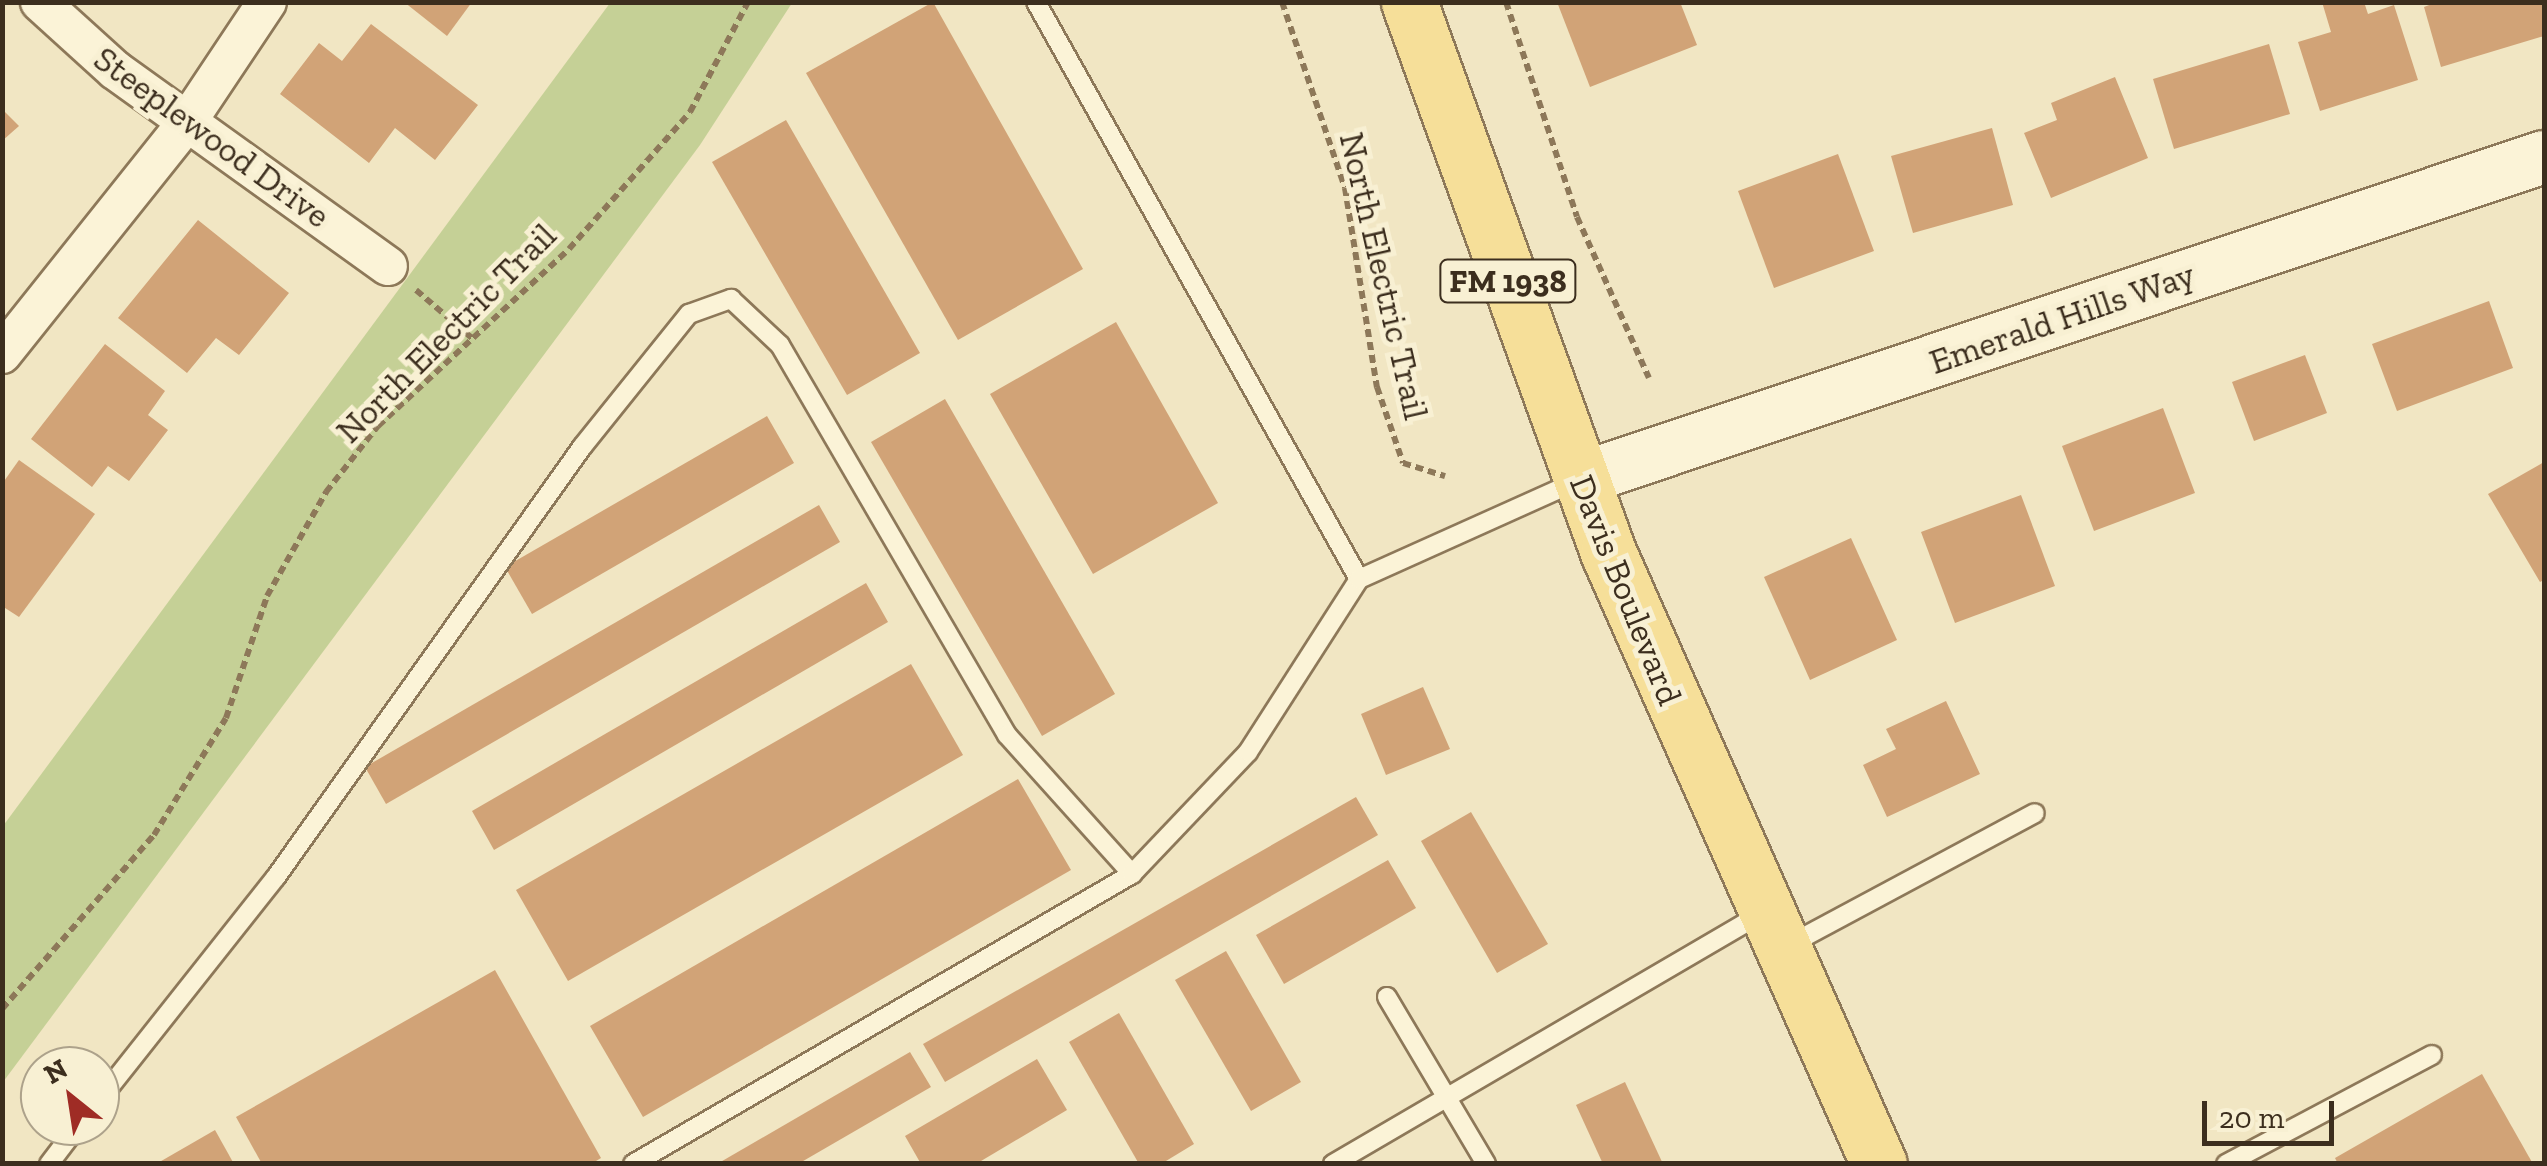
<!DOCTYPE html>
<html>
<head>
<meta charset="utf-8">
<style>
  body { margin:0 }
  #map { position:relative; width:2547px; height:1166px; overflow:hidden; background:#f1e6c3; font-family:"Zilla Slab",serif }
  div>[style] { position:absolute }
  .green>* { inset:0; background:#c5d096 }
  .building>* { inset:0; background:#d1a377 }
  .path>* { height:6px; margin-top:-3px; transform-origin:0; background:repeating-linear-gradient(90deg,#8d7859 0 8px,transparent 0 13px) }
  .roads { filter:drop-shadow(2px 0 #8d7859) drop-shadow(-2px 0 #8d7859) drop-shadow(0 2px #8d7859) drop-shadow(0 -2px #8d7859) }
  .lane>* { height:18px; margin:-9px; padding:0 9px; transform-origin:9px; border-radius:9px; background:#fbf3d7 }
  .street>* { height:38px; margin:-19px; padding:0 19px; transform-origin:19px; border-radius:19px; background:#fbf3d7 }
  .secondary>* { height:52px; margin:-26px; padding:0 26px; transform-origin:26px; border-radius:26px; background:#fbf3d7 }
  .primary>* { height:55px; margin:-27.5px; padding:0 27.5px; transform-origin:27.5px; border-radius:27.5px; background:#f6df99 }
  span { translate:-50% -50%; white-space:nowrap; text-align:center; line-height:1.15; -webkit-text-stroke:10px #f8f0d3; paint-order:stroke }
  .shield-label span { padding:2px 8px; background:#f8f0d3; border:2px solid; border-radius:8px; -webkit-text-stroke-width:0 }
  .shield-label { font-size:32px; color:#3c2e1e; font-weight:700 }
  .street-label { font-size:35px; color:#3c2e1e }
  .frame { position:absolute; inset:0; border:5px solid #3c2e1e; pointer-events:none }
  .north { position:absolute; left:20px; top:1046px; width:100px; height:100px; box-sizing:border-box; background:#f8f0d3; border:2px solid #ada28b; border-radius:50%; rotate:330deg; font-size:28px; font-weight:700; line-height:40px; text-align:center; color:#3c2e1e }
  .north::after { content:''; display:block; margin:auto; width:35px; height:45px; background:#9f2c25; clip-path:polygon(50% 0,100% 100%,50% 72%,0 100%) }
  .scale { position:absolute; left:2202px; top:1101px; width:132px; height:45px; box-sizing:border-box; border:5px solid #3c2e1e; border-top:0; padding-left:12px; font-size:30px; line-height:35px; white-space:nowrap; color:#3c2e1e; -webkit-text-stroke:8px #f8f0d3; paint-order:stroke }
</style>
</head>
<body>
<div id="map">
  <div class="green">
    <div style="clip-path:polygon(610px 3px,792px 3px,700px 145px,3px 1082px,3px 826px)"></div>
  </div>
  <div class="building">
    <div style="clip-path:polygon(404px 2px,472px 2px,447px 36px)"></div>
    <div style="clip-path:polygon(933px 2px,1083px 269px,958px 340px,806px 73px)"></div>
    <div style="clip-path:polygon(1557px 2px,1680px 2px,1697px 45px,1590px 87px)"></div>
    <div style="clip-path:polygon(2322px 2px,2364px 2px,2368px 14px,2394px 5px,2418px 80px,2320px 111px,2298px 42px,2331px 32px)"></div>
    <div style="clip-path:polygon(2437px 2px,2544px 2px,2544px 36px,2441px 67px,2424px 7px)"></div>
    <div style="clip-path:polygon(371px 24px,478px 105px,435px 160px,395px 128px,369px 163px,280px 94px,319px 43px,342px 61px)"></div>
    <div style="clip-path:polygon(2269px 44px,2290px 114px,2174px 149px,2153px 79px)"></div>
    <div style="clip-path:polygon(2115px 77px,2148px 158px,2051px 198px,2024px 133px,2057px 120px,2051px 103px)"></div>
    <div style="clip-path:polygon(2px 109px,19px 126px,2px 141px)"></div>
    <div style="clip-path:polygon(786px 120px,920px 353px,847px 395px,712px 162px)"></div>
    <div style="clip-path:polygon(1992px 128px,2013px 205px,1913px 233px,1891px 156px)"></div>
    <div style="clip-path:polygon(1838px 154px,1874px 251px,1774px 288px,1738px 191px)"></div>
    <div style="clip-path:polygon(198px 220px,289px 293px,239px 355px,216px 338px,187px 373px,118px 318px)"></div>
    <div style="clip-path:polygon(2489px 301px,2513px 368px,2397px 411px,2372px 344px)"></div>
    <div style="clip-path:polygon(1116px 322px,1218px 503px,1093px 574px,990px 394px)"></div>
    <div style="clip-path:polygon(105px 344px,165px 391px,148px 415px,168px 430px,129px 481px,108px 466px,92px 487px,31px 439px)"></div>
    <div style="clip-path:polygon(2305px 355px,2327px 413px,2254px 441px,2232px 382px)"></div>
    <div style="clip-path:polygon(945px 399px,1115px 694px,1042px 736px,871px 442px)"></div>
    <div style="clip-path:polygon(2163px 408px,2195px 493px,2094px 531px,2062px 446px)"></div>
    <div style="clip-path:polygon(767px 416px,794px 463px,532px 614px,505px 567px)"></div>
    <div style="clip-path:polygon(19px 460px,95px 514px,19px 617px,2px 606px,2px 484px)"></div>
    <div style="clip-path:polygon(2544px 462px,2544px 580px,2540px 582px,2488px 494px)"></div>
    <div style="clip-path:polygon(2021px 495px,2055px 586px,1955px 623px,1921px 532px)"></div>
    <div style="clip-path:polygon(819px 505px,840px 542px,386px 804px,365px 767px)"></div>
    <div style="clip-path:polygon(1851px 538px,1897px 640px,1810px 680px,1764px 577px)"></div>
    <div style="clip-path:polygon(866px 583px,888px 622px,494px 850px,472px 811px)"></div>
    <div style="clip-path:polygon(911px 664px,963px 755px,568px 981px,516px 890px)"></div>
    <div style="clip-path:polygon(1423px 687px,1450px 749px,1386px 775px,1361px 714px)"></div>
    <div style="clip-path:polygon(1946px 701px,1980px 774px,1887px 817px,1863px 765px,1896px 749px,1886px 729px)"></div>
    <div style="clip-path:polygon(1018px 779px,1071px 870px,643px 1117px,590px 1026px)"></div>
    <div style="clip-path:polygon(1356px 797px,1378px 835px,945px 1082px,923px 1044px)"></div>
    <div style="clip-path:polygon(1471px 812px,1548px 944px,1497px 973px,1421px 841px)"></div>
    <div style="clip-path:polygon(1388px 860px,1416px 908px,1284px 984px,1256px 935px)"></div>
    <div style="clip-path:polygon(1226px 951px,1301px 1082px,1251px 1111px,1175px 980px)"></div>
    <div style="clip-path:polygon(495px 970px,601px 1158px,591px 1164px,262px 1164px,236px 1117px)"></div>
    <div style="clip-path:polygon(1119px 1013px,1194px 1144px,1161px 1164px,1139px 1164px,1069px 1042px)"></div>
    <div style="clip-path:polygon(910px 1052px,931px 1087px,798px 1164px,717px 1164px)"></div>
    <div style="clip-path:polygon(1037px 1059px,1067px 1110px,976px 1164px,921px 1164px,905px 1136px)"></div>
    <div style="clip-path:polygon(2482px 1074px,2533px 1164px,2338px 1164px,2335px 1158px)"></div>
    <div style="clip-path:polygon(1625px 1082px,1663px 1164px,1603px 1164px,1576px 1105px)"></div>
    <div style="clip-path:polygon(215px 1130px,234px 1164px,156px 1164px)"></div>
  </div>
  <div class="path">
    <div style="left:1282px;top:2px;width:196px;rotate:71.3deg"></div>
    <div style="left:1345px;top:188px;width:202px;rotate:80.9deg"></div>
    <div style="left:1377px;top:387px;width:80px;rotate:71.1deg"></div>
    <div style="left:1403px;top:463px;width:44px;rotate:17.2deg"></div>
    <div style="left:1506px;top:2px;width:226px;rotate:71.7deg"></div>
    <div style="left:1577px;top:217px;width:176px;rotate:65.9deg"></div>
    <div style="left:416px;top:290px;width:74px;rotate:40.6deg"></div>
    <div style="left:2px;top:1009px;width:231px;rotate:-48.9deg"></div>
    <div style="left:154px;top:835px;width:137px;rotate:-58.4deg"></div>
    <div style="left:226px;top:718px;width:129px;rotate:-71.4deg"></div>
    <div style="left:267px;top:596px;width:120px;rotate:-60.4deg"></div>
    <div style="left:326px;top:492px;width:84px;rotate:-51.8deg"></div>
    <div style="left:378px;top:426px;width:260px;rotate:-42.8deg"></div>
    <div style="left:569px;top:249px;width:183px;rotate:-48.5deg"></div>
    <div style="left:690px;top:112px;width:124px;rotate:-62.2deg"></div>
  </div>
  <div class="roads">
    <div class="lane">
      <div style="left:1036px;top:2px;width:661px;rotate:60.76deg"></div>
      <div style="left:1787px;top:946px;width:281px;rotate:-28.2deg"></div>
      <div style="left:1387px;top:997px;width:194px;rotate:59.3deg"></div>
      <div style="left:100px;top:1099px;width:283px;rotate:-51.6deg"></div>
      <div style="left:276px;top:877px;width:528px;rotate:-54.56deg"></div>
      <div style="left:582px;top:447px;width:171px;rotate:-51.2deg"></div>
      <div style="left:689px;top:314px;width:45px;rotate:-19.7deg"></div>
      <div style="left:731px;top:299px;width:67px;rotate:43.2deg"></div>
      <div style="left:780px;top:345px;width:451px;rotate:59.8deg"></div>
      <div style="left:1007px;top:735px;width:187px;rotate:48deg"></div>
      <div style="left:49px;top:1164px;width:48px;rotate:-52.7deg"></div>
      <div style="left:633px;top:1164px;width:577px;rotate:-30.16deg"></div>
      <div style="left:1132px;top:874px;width:168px;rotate:-46.4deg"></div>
      <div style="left:1248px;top:752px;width:206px;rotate:-57.3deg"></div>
      <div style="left:1359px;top:579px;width:239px;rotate:-24.2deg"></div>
      <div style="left:1333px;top:1164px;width:495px;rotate:-30.3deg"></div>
      <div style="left:2226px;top:1164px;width:233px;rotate:-27.9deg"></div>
    </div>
    <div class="street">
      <div style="left:40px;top:2px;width:101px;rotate:42.2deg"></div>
      <div style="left:115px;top:70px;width:336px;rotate:35.7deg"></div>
      <div style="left:2px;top:354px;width:297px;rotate:-51.4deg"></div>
      <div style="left:187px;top:122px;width:144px;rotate:-56.3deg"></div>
    </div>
    <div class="secondary">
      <div style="left:1580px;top:479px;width:1016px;rotate:-18.47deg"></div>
    </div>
    <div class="primary">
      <div style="left:1409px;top:2px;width:585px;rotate:70.11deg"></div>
      <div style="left:1608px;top:552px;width:669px;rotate:66.12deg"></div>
    </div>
  </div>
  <div class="shield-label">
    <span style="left:1508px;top:281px">FM 1938</span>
  </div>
  <div class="street-label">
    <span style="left:212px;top:137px;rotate:36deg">Steeplewood Drive</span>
    <span style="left:1384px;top:276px;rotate:77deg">North Electric Trail</span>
    <span style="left:2062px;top:318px;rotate:-19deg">Emerald Hills Way</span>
    <span style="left:446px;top:333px;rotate:-45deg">North Electric Trail</span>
    <span style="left:1626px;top:590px;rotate:68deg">Davis Boulevard</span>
  </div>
  <div class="frame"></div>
  <div class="north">N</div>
  <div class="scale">20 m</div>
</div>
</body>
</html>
